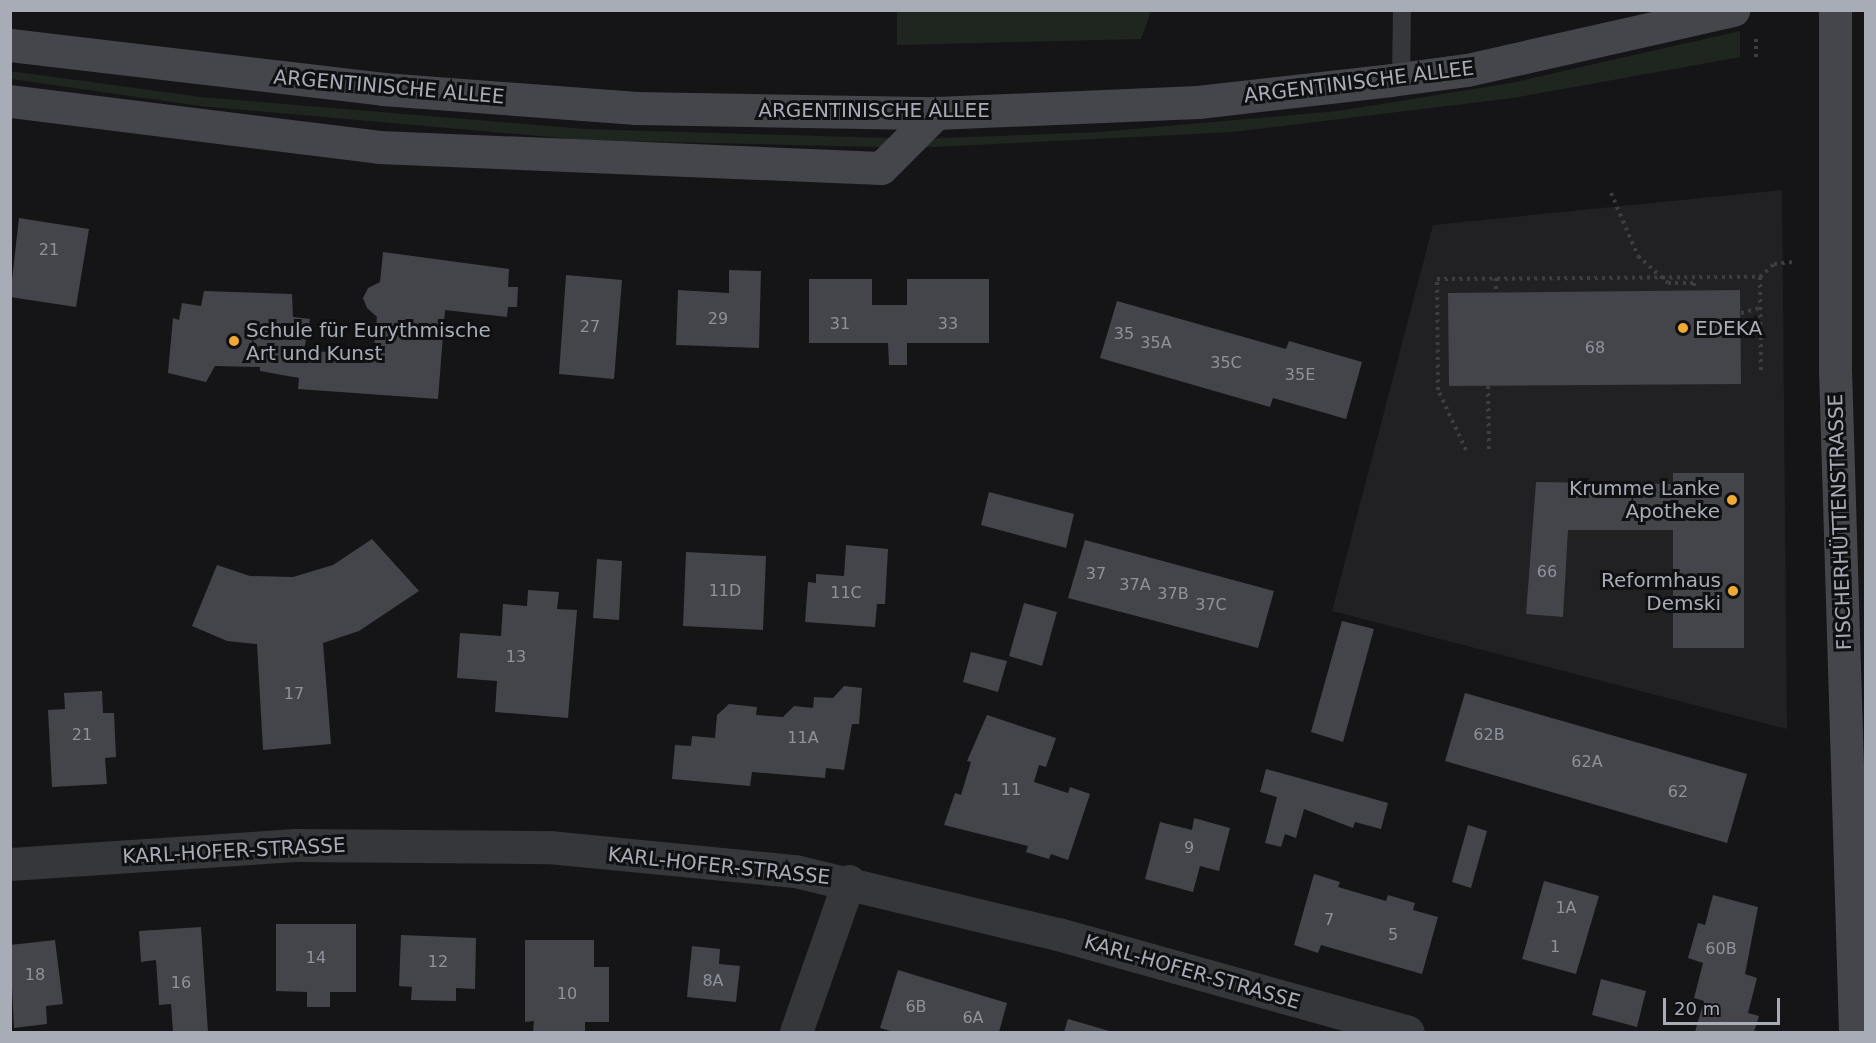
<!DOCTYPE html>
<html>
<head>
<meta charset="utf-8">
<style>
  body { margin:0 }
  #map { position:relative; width:1876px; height:1043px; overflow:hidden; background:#151517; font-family:"DejaVu Sans",sans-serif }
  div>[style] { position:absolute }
  .built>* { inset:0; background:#212124 }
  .green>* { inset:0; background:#1f2620 }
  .building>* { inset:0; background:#44454a }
  .path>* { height:4px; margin-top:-2px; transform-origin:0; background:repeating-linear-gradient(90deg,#3c3e42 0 3px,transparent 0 7.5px) }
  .lane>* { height:18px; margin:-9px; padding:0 9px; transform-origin:9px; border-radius:9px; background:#36373b }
  .street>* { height:33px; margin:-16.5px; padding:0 16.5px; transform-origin:16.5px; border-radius:16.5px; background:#36373b }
  .secondary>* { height:33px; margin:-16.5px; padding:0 16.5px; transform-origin:16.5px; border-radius:16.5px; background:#44464b }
  .dots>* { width:16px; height:16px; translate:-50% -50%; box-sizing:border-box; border:3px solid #101012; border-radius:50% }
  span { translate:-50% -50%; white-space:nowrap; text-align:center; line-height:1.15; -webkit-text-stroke:6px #101012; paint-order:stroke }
  .number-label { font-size:16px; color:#8e929c }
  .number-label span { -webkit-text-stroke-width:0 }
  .street-label { font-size:20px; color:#a7acb7 }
  .poi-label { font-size:20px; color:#a7acb7 }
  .left { translate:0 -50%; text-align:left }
  .right { translate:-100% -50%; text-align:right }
  .frame { position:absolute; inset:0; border:12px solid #a7acb7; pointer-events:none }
  .scale { position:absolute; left:1663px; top:998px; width:117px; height:27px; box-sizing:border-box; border:3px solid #a7acb7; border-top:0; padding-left:8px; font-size:18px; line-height:21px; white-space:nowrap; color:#a7acb7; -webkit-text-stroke:4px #101012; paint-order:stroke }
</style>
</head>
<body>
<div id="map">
  <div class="built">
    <div style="clip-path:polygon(1782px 190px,1787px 729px,1332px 611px,1433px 225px)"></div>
  </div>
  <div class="green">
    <div style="clip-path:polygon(897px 11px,897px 10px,1151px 11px,1141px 39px,897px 45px)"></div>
    <div style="clip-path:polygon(1740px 31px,1740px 57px,1513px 98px,1233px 132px,916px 148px,584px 140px,200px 106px,11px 79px,10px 71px,201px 97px,585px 129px,917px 139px,1100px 132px,1338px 111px,1511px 83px)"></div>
  </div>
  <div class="building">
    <div style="clip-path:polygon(19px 218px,89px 229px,76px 307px,10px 297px)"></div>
    <div style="clip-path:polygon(383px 252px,509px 269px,508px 287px,518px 287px,517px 307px,508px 307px,507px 317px,445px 310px,438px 399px,298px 389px,299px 378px,260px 371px,260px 367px,215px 366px,206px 382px,168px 373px,173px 318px,179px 320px,182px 303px,201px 306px,204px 291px,292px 294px,293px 317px,310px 319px,304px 350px,373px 356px,377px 317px,367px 308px,363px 298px,368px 288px,380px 282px)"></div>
    <div style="clip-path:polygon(729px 270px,761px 271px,759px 348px,676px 345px,678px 290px,729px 293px)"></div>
    <div style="clip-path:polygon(566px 275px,622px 280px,614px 379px,559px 374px)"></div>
    <div style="clip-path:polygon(809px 279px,872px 279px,872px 305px,907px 305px,907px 279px,989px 279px,989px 343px,907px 343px,907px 365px,889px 365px,888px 343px,809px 343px)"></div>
    <div style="clip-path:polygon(1740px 290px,1741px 384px,1449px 386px,1448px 293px)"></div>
    <div style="clip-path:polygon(1117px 301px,1286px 349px,1289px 341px,1362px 362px,1346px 419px,1273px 398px,1270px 407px,1100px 358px)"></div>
    <div style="clip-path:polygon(1673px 473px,1744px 473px,1744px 648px,1673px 648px,1673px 530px,1568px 530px,1563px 617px,1526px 614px,1536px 482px,1673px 484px)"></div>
    <div style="clip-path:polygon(989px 492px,1074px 514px,1066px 548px,981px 525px)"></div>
    <div style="clip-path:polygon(372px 539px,419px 591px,359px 631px,323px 643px,331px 744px,263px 750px,257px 644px,227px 641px,192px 626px,217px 565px,250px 576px,293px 577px,333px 565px)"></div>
    <div style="clip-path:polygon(1085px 540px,1274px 591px,1258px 648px,1068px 598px)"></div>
    <div style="clip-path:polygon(846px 545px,888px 549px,885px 604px,877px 604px,875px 627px,805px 622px,808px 582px,816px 583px,816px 574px,844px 576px)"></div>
    <div style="clip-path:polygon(686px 552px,766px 556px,763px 630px,683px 626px)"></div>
    <div style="clip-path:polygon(597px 559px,622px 561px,619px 620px,593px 618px)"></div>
    <div style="clip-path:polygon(528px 590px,559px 592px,557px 609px,577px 610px,568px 718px,495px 712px,497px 681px,457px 678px,460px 633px,501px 636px,503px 604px,527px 606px)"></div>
    <div style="clip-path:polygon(1024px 603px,1057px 612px,1042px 666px,1009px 656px)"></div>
    <div style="clip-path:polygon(1342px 621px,1374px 629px,1343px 742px,1311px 732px)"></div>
    <div style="clip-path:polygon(971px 652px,1007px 661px,998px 692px,963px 682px)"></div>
    <div style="clip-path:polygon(844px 686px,862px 688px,859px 724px,852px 724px,844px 770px,826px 768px,825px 778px,752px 772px,750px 786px,672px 779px,675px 745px,691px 746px,692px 736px,715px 738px,717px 715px,729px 704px,757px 707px,756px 715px,783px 717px,794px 706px,813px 708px,814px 697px,833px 698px)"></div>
    <div style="clip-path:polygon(102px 691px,103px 713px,114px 713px,116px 757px,105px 758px,107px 784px,52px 787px,48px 710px,65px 709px,64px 693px)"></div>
    <div style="clip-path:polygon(1465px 693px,1747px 774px,1727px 843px,1445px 761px)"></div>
    <div style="clip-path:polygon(987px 715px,1056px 738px,1046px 767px,1039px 765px,1034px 782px,1068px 793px,1070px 787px,1090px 794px,1068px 860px,1051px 854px,1049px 859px,1026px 852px,1028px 846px,944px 825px,955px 793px,961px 795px,971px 762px,967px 761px)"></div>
    <div style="clip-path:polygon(1266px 769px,1388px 803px,1381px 829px,1355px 822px,1353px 828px,1304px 809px,1296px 838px,1285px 834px,1281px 847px,1265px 843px,1277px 797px,1260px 792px)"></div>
    <div style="clip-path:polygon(1194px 818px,1230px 828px,1219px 871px,1200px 866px,1193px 892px,1145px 879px,1160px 822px,1192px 830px)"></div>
    <div style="clip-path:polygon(1468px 825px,1487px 831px,1471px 888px,1452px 882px)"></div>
    <div style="clip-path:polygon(1314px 874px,1340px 882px,1338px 887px,1386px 901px,1388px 895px,1415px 903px,1413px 910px,1438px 917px,1422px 974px,1321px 945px,1318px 953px,1294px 945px)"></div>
    <div style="clip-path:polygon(1544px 881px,1599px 896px,1576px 974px,1522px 959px)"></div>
    <div style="clip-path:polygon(1713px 895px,1758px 907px,1745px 974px,1757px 978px,1748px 1013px,1759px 1016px,1754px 1032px,1695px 1032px,1704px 1001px,1694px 998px,1703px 963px,1688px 958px,1698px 923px,1705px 925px)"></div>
    <div style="clip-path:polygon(276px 924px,356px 924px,356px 992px,330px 992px,330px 1007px,307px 1007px,307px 992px,276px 991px)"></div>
    <div style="clip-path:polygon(201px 927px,208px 1032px,173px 1032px,171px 1004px,159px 1005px,156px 960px,141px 962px,139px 931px)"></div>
    <div style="clip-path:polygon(401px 935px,476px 938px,475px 989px,456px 988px,456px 1001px,411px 1000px,412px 987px,399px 986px)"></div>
    <div style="clip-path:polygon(55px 940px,63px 1004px,46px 1006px,47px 1024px,14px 1028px,10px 945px)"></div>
    <div style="clip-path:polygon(525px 940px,594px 940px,594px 967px,609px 967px,609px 1022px,585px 1022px,585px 1032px,533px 1032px,534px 1021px,525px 1022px)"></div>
    <div style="clip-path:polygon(692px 946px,720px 949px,719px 964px,740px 966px,736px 1002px,687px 997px)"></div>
    <div style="clip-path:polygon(898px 970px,1007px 1003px,999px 1032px,894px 1032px,880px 1028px)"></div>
    <div style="clip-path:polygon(1601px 979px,1646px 991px,1637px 1027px,1592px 1015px)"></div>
    <div style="clip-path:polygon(1068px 1019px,1113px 1032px,1064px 1032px)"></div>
  </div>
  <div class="path">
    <div style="left:1756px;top:39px;width:18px;rotate:90deg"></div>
    <div style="left:1611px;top:193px;width:69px;rotate:66.8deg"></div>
    <div style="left:1638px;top:256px;width:40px;rotate:42deg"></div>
    <div style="left:1668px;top:283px;width:26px"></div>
    <div style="left:1694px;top:283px;width:7px;rotate:90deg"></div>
    <div style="left:1760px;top:277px;width:19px;rotate:-43deg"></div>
    <div style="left:1774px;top:264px;width:18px;rotate:-6deg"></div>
    <div style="left:1496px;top:278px;width:14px;rotate:90deg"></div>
    <div style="left:1741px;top:313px;width:20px;rotate:-15deg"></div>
    <div style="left:1488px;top:386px;width:63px;rotate:89.1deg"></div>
    <div style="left:1466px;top:450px;width:66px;rotate:-115deg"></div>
    <div style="left:1438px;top:390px;width:111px;rotate:-90.5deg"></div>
    <div style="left:1437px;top:279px;width:323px;rotate:-0.4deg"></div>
    <div style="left:1760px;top:277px;width:97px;rotate:89.4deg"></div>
  </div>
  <div class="lane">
    <div style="left:1401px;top:79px;width:69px;rotate:-89.2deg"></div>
  </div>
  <div class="street">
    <div style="left:10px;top:864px;width:286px;rotate:-3.8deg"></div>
    <div style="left:295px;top:845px;width:254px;rotate:0.5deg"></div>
    <div style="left:549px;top:847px;width:247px;rotate:5.6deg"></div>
    <div style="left:795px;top:871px;width:270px;rotate:13.5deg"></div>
    <div style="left:1058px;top:934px;width:363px;rotate:15.6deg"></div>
    <div style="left:796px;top:1032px;width:160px;rotate:-70.7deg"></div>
  </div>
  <div class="secondary">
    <div style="left:1835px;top:10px;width:359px;rotate:90deg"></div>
    <div style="left:1835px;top:369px;width:663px;rotate:88.27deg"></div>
    <div style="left:10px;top:45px;width:376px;rotate:6.7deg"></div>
    <div style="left:383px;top:89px;width:254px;rotate:4.3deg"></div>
    <div style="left:636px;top:108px;width:300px;rotate:1deg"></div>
    <div style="left:936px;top:113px;width:262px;rotate:-2.4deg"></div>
    <div style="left:1198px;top:102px;width:194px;rotate:-6.5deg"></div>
    <div style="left:1391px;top:80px;width:77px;rotate:-7.5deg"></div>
    <div style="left:1467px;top:70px;width:273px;rotate:-12.7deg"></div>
    <div style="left:10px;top:101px;width:372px;rotate:7.1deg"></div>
    <div style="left:379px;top:147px;width:502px;rotate:2.4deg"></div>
    <div style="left:881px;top:168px;width:78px;rotate:-45deg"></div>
  </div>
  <div class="dots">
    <div style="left:1683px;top:328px;background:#f0aa33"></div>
    <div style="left:234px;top:341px;background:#f0aa33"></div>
    <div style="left:1732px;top:500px;background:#f0aa33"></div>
    <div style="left:1733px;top:591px;background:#f0aa33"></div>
  </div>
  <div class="number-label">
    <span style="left:49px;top:250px">21</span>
    <span style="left:718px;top:319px">29</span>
    <span style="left:840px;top:324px">31</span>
    <span style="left:948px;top:324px">33</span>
    <span style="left:590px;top:327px">27</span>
    <span style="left:1124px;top:334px">35</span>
    <span style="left:1156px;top:343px">35A</span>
    <span style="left:1595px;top:348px">68</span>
    <span style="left:1226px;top:363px">35C</span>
    <span style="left:1300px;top:375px">35E</span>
    <span style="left:1547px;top:572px">66</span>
    <span style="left:1096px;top:574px">37</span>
    <span style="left:1135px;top:585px">37A</span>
    <span style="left:725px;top:591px">11D</span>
    <span style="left:846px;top:593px">11C</span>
    <span style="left:1173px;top:594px">37B</span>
    <span style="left:1211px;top:605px">37C</span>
    <span style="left:516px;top:657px">13</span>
    <span style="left:294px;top:694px">17</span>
    <span style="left:82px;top:735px">21</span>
    <span style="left:1489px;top:735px">62B</span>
    <span style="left:803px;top:738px">11A</span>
    <span style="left:1587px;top:762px">62A</span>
    <span style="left:1011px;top:790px">11</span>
    <span style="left:1678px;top:792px">62</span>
    <span style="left:1189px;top:848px">9</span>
    <span style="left:1566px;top:908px">1A</span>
    <span style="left:1329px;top:920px">7</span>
    <span style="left:1393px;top:935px">5</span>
    <span style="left:1555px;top:947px">1</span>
    <span style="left:1721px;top:949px">60B</span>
    <span style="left:316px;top:958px">14</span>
    <span style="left:438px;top:962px">12</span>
    <span style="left:35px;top:975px">18</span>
    <span style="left:713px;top:981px">8A</span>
    <span style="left:181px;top:983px">16</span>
    <span style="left:567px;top:994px">10</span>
    <span style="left:916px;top:1007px">6B</span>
    <span style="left:973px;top:1018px">6A</span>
  </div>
  <div class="street-label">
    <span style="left:1359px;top:82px;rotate:-7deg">ARGENTINISCHE ALLEE</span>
    <span style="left:389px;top:87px;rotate:5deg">ARGENTINISCHE ALLEE</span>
    <span style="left:874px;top:110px">ARGENTINISCHE ALLEE</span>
    <span style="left:1840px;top:522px;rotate:-92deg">FISCHERHÜTTENSTRASSE</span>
    <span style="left:234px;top:851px;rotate:-3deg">KARL-HOFER-STRASSE</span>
    <span style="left:719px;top:866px;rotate:6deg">KARL-HOFER-STRASSE</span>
    <span style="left:1192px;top:972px;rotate:16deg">KARL-HOFER-STRASSE</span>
  </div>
  <div class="poi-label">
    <span class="left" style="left:1695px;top:328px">EDEKA</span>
    <span class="left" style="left:246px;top:342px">Schule für Eurythmische<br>Art und Kunst</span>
    <span class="right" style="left:1720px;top:500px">Krumme Lanke<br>Apotheke</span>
    <span class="right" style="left:1721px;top:592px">Reformhaus<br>Demski</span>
  </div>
  <div class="frame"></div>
  <div class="scale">20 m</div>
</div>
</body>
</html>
